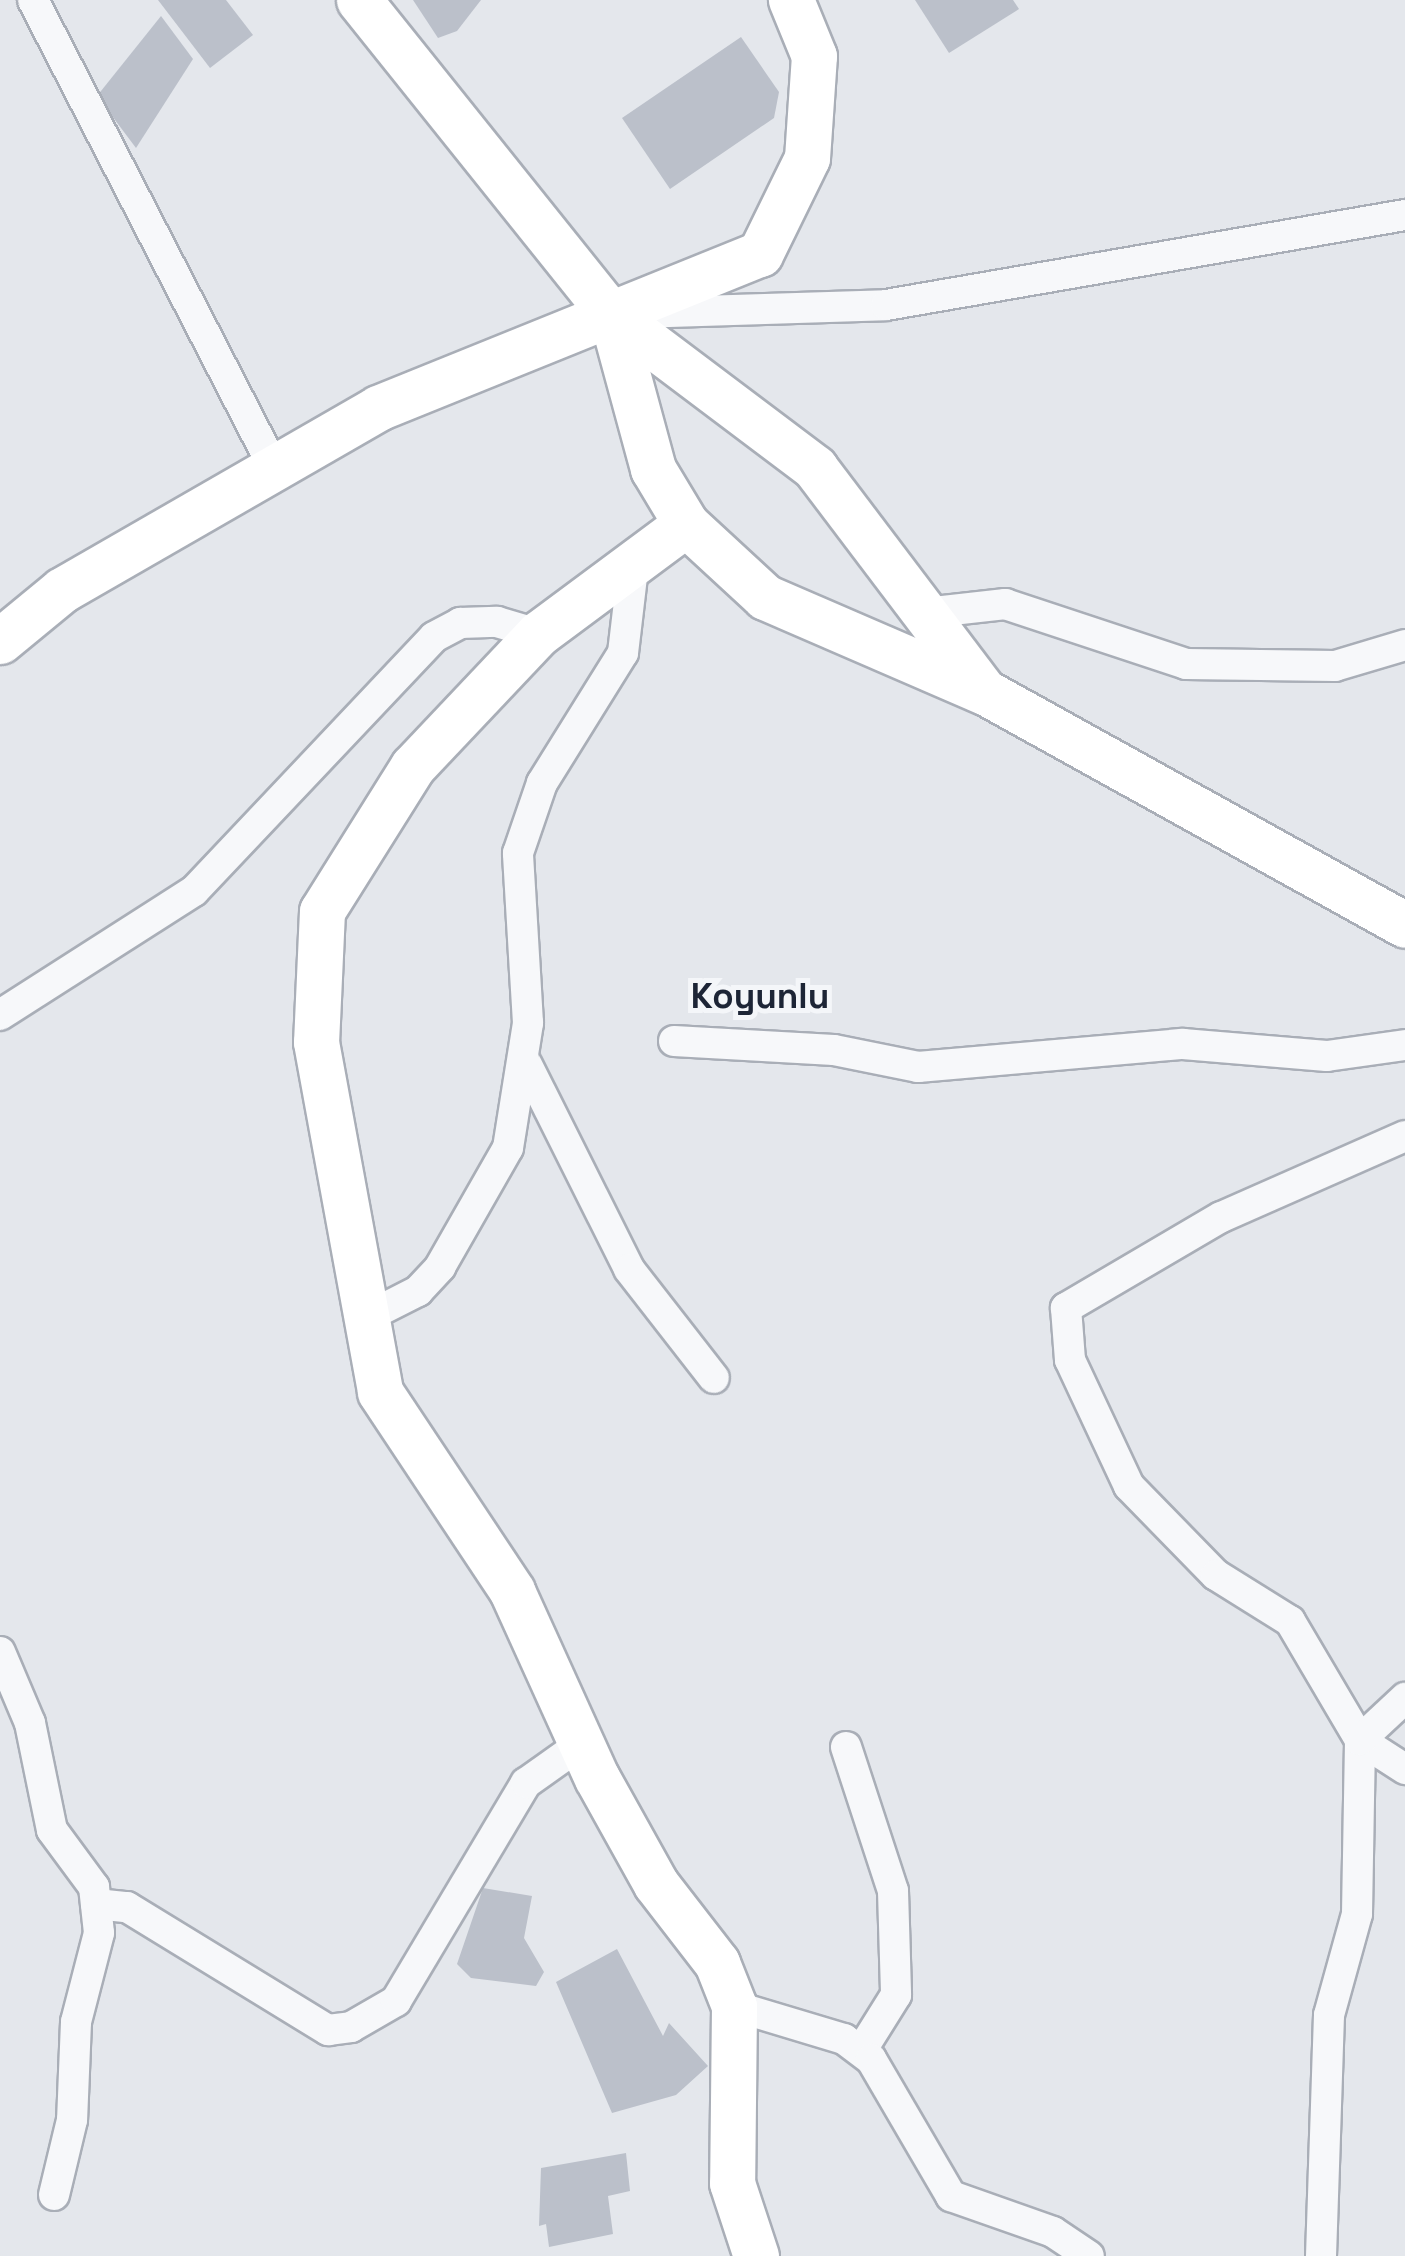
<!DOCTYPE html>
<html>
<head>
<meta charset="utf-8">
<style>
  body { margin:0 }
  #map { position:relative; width:1405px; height:2256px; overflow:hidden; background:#e4e7ec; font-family:"Space Grotesk",sans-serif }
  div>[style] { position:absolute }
  .building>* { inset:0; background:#bbc0ca }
  .roads { filter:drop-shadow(2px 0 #a9aeb7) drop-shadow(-2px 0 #a9aeb7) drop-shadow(0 2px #a9aeb7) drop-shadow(0 -2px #a9aeb7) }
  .street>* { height:30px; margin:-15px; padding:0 15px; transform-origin:15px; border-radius:15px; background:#f7f8fa }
  .secondary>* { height:45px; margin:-22.5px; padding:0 22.5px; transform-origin:22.5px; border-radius:22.5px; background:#fff }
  span { translate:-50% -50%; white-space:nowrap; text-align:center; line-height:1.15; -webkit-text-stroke:10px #f4f6f9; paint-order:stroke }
  .quarter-label { font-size:35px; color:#1d2536; font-weight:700 }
</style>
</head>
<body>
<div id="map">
  <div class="building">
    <div style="clip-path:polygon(158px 0,226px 0,253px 35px,210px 68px)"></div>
    <div style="clip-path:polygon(413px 0,481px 0,457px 31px,438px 38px)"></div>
    <div style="clip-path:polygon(915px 0,1013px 0,1019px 9px,949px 53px)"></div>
    <div style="clip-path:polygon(161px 16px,193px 59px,136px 148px,97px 96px)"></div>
    <div style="clip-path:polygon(741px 37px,779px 92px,774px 118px,670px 189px,622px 118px)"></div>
    <div style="clip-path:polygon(483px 1888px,532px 1896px,524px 1938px,544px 1972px,536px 1986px,471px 1978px,457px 1964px)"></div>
    <div style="clip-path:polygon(617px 1949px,663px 2036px,669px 2023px,708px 2066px,676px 2095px,612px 2113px,556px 1982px)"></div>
    <div style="clip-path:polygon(626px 2153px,630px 2191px,608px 2196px,613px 2234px,549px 2247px,546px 2224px,539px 2226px,541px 2168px)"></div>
  </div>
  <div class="roads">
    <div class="street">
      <div style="left:33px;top:0;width:526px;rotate:62.75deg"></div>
      <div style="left:636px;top:313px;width:250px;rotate:-1.8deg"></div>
      <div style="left:886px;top:305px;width:527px;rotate:-9.84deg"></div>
      <div style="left:925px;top:613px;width:81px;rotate:-6.4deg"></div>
      <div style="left:1005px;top:604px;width:191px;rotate:18.3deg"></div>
      <div style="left:1186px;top:664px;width:149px;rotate:0.8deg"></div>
      <div style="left:1335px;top:666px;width:73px;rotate:-16.7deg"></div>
      <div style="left:0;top:1015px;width:230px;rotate:-32.6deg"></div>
      <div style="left:194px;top:891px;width:349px;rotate:-46.6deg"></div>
      <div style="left:434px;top:637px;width:30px;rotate:-28deg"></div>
      <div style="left:460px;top:623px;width:37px;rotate:-2deg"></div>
      <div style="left:497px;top:622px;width:43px;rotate:16.3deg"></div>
      <div style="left:674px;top:1041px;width:160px;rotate:3.2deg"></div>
      <div style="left:834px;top:1050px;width:86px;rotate:11.4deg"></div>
      <div style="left:918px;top:1067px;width:266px;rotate:-5deg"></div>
      <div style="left:1183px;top:1044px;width:144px;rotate:4.8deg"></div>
      <div style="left:1327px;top:1056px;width:79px;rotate:-8deg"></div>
      <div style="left:527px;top:1065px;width:228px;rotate:63.4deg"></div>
      <div style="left:629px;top:1269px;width:138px;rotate:52.1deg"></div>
      <div style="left:1405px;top:1136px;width:201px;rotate:156.2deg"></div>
      <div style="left:1221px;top:1217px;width:180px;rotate:149.6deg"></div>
      <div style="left:1066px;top:1308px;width:52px;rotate:85.6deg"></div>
      <div style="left:1070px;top:1360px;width:139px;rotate:64.9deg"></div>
      <div style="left:1129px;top:1486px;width:124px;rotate:45.7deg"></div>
      <div style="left:1216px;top:1575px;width:87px;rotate:31.9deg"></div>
      <div style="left:1290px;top:1621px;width:138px;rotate:59.5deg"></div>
      <div style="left:1360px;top:1740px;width:54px;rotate:32.8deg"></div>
      <div style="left:363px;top:1319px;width:62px;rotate:-27deg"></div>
      <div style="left:418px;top:1291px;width:33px;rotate:-47deg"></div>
      <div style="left:440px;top:1267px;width:137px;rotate:-60.3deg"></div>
      <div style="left:508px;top:1148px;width:127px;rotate:-80.9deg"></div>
      <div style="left:528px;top:1023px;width:170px;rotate:-93.4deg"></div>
      <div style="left:518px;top:853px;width:74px;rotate:-71.1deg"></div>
      <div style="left:542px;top:783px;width:153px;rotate:-58.1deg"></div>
      <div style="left:623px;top:653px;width:95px;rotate:-83.3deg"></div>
      <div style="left:0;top:1652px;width:77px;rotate:67.1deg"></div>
      <div style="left:30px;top:1723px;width:109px;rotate:78.4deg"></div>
      <div style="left:52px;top:1830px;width:71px;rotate:53.6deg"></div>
      <div style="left:94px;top:1887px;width:46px;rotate:83.8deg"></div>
      <div style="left:99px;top:1933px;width:92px;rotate:104.5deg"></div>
      <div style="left:76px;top:2022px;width:98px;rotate:92.3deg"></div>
      <div style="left:72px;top:2120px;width:77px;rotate:103.5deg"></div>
      <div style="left:846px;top:1747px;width:151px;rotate:71.9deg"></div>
      <div style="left:893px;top:1891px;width:104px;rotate:88.3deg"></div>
      <div style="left:896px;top:1995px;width:66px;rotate:122deg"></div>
      <div style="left:96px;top:1904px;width:31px;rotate:6deg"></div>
      <div style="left:127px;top:1907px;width:236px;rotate:31.5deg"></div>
      <div style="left:328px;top:2030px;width:23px;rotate:-7deg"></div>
      <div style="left:351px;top:2027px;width:52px;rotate:-30deg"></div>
      <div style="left:396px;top:2001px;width:254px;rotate:-59.2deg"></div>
      <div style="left:526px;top:1783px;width:67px;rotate:-35.3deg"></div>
      <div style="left:734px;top:2006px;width:115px;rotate:16.7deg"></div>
      <div style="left:844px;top:2039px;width:34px;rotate:37deg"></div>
      <div style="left:871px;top:2059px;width:159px;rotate:59.7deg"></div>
      <div style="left:951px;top:2196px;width:108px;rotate:19.4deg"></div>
      <div style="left:1053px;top:2232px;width:43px;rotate:33.7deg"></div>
      <div style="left:1321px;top:2256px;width:241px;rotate:-88.1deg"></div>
      <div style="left:1329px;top:2015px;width:105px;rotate:-74.5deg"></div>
      <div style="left:1357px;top:1914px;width:174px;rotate:-89deg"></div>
      <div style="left:1360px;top:1740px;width:62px;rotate:-43deg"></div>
    </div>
    <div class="secondary">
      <div style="left:359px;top:0;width:403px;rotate:51.3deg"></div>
      <div style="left:611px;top:314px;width:256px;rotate:37deg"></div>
      <div style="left:815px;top:468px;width:278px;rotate:52.9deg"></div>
      <div style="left:611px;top:314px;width:161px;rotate:74.8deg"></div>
      <div style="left:653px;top:469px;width:64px;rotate:59deg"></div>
      <div style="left:686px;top:524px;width:108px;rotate:42.7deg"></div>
      <div style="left:765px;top:597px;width:240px;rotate:23.4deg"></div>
      <div style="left:985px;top:692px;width:480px;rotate:29deg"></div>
      <div style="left:686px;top:524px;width:184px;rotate:143.4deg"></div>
      <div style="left:538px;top:634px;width:182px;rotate:133.4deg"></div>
      <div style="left:413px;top:766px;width:171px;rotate:122.1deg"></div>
      <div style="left:322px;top:911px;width:131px;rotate:92.6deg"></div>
      <div style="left:316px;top:1042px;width:356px;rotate:79.6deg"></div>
      <div style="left:380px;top:1392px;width:239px;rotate:56.4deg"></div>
      <div style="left:512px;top:1591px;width:205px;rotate:65.6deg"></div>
      <div style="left:597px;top:1778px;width:121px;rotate:60.9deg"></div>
      <div style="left:656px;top:1884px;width:100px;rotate:52.3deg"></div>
      <div style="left:717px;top:1963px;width:46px;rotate:68.4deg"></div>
      <div style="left:734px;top:2006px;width:177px;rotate:90.6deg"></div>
      <div style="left:732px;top:2183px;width:77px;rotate:71.8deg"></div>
      <div style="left:0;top:641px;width:80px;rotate:-39.4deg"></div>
      <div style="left:62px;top:590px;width:365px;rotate:-29.9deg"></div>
      <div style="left:378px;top:408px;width:412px;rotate:-22deg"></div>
      <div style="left:760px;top:254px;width:107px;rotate:-63.9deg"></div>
      <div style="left:807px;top:158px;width:102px;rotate:-86.1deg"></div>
      <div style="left:814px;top:56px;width:61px;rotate:-112.3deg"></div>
    </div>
  </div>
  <div class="quarter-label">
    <span style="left:760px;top:996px">Koyunlu</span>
  </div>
</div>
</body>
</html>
